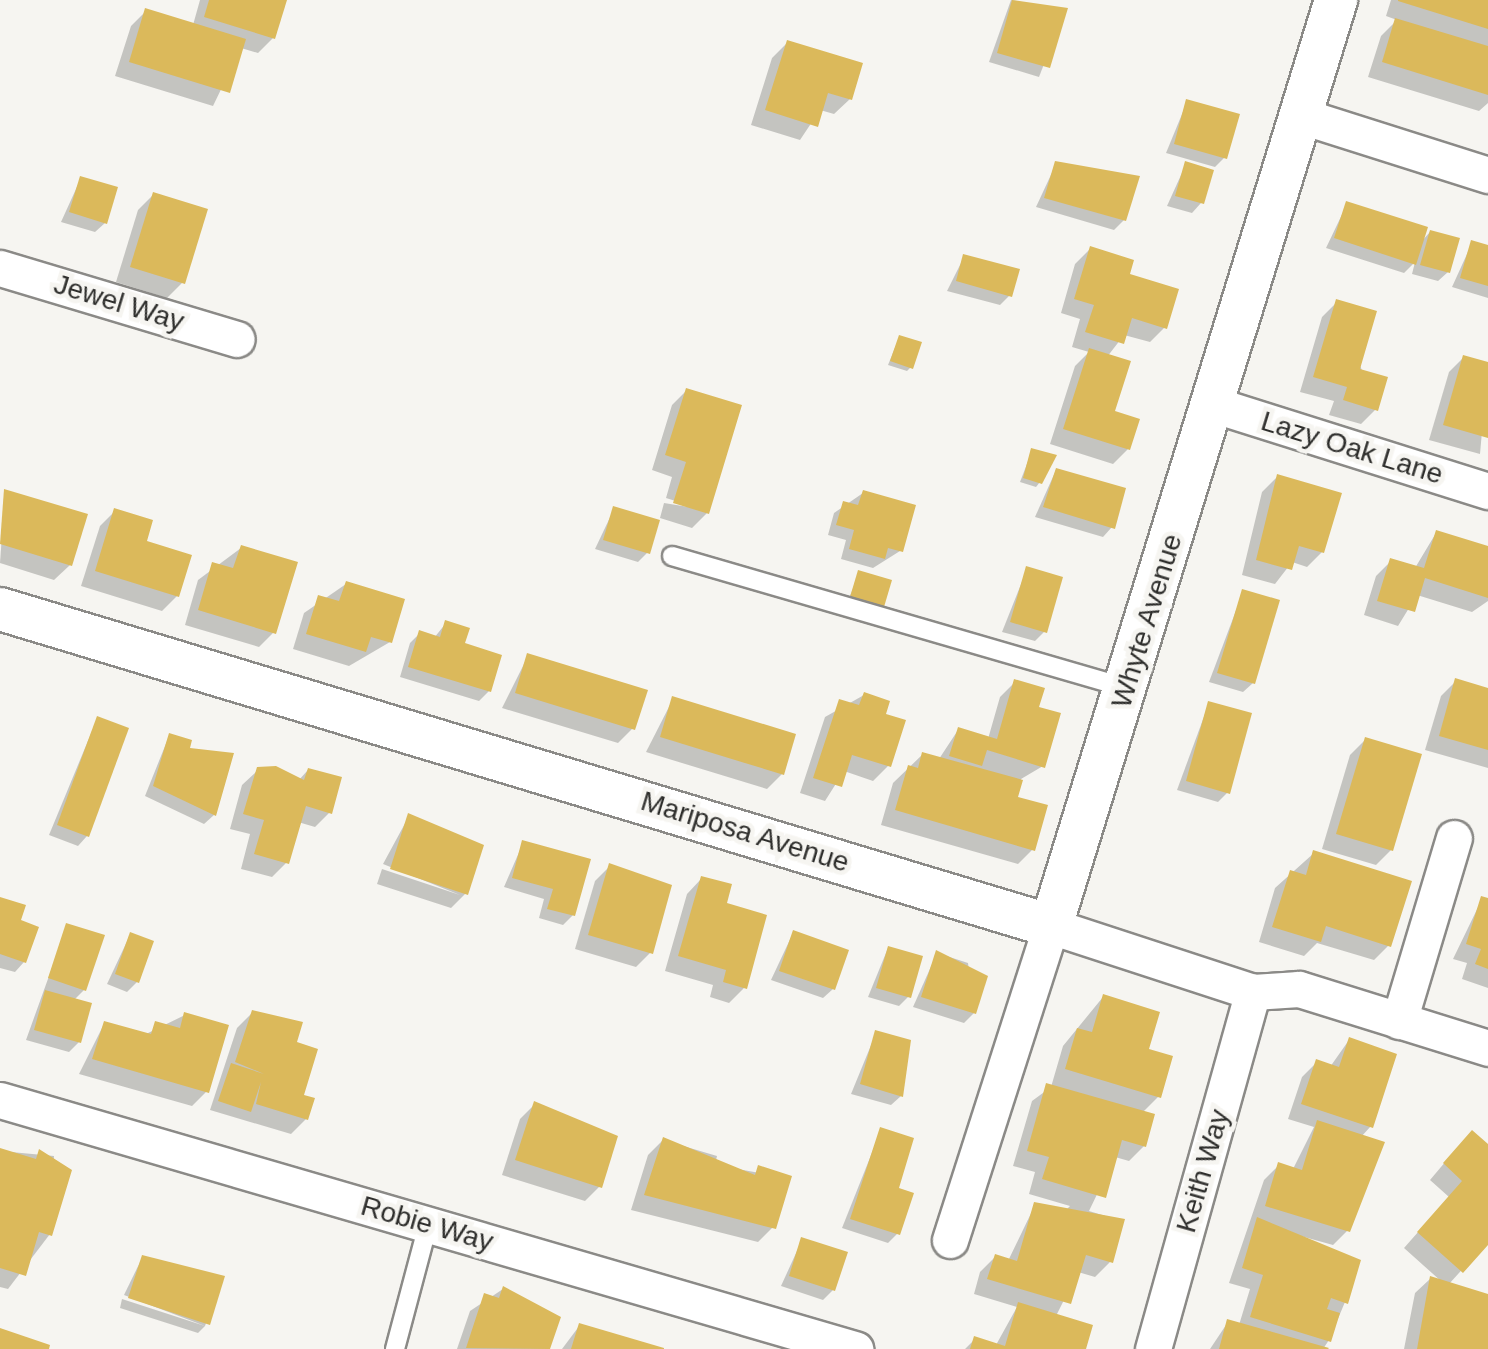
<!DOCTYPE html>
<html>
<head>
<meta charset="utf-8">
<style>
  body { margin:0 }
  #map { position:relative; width:1488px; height:1349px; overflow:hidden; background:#f6f5f1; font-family:Arial,sans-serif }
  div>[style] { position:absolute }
  .shadow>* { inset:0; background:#0003 }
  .building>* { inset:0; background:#dbb95b }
  .roads { filter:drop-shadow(2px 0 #8b8a87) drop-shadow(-2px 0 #8b8a87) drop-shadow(0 2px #8b8a87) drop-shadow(0 -2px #8b8a87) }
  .service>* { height:18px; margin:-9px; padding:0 9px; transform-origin:9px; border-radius:9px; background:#fff }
  .minor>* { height:35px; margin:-17.5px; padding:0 17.5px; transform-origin:17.5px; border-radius:17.5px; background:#fff }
  .tertiary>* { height:42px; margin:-21px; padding:0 21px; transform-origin:21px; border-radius:21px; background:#fff }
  span { translate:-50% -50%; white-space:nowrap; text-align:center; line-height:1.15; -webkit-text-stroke:9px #f6f5f1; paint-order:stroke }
  .street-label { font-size:28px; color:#2e2e2c }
</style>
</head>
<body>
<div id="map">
  <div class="shadow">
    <div style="clip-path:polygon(200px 0,284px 0,273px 38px,258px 53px,241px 48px,213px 106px,115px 76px,131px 26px,146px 11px,193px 25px)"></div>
    <div style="clip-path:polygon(1011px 0,1065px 10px,1039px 77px,989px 62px)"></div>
    <div style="clip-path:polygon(1391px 0,1488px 0,1488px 103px,1479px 111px,1368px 77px,1381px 36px,1397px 20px,1386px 16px)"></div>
    <div style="clip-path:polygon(787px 43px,850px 99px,834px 114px,820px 110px,800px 140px,751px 125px,772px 58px)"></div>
    <div style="clip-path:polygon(1187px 102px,1225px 157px,1215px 167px,1166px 153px)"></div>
    <div style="clip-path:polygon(1056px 164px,1124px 220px,1114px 230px,1036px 207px)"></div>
    <div style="clip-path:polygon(1186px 164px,1201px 203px,1192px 213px,1167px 206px)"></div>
    <div style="clip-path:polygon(81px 178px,105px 223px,95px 232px,61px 222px)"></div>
    <div style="clip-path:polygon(153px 195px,182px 283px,167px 298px,116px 282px,138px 210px)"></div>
    <div style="clip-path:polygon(1347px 204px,1421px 242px,1430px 232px,1448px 272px,1438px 281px,1412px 274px,1415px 262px,1404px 273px,1326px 248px)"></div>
    <div style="clip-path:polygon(1472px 243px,1488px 247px,1488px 298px,1452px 287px)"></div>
    <div style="clip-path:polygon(1090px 249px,1127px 276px,1165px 327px,1150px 342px,1124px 335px,1107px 357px,1112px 413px,1128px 449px,1113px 464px,1050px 444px,1075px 366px,1089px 352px,1072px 347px,1080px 319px,1061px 313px,1075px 264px)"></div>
    <div style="clip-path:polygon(964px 257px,1010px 295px,1000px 305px,947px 291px)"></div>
    <div style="clip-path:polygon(1337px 302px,1376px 409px,1361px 424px,1329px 415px,1334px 401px,1300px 392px,1322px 317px)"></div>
    <div style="clip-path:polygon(899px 338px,911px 367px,907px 371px,888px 365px)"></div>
    <div style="clip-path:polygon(1464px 357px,1488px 364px,1480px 454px,1429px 440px,1449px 372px)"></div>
    <div style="clip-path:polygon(687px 390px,707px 513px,692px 528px,660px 518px,664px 503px,701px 509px,666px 498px,672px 477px,652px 470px,672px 405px)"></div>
    <div style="clip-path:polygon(1032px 451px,1040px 482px,1036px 487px,1020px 482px)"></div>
    <div style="clip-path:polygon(1056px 470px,1112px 527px,1103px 537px,1035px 517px)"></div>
    <div style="clip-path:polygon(1277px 477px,1322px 552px,1307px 567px,1292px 562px,1275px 584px,1242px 575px,1262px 492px)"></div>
    <div style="clip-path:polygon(5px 492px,70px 565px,54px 580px,0 563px)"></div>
    <div style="clip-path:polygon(863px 493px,900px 551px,873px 568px,841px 559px,846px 540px,828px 535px,834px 513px)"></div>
    <div style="clip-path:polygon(614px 509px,647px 553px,638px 562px,595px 549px)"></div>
    <div style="clip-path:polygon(115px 511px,177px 596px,162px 611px,81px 586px,100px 526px)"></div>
    <div style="clip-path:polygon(1436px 533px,1488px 555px,1488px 601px,1472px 612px,1417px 595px,1398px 626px,1364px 615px,1376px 576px,1391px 561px,1415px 568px)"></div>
    <div style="clip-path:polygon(241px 548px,274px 632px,259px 647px,185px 625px,198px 580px)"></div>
    <div style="clip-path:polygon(1027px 569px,1044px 632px,1035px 641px,1002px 632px)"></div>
    <div style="clip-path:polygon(859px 573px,882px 606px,878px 610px,848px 601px)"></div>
    <div style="clip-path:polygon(346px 584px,390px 642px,349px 666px,293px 649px,304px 613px)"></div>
    <div style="clip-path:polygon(1243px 592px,1253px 683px,1243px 692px,1209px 682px)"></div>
    <div style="clip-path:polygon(446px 623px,489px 691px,479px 701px,400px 677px,410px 643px,420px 633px,434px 638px)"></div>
    <div style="clip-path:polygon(528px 656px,633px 728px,618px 743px,502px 708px)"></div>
    <div style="clip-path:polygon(1456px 681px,1488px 690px,1488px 768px,1425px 750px,1441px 696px)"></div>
    <div style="clip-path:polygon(1015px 682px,1036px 708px,1043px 766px,1021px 779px,1015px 798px,1033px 849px,1018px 864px,881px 825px,893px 783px,923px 754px,939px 759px,958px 730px,988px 739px,1000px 697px)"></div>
    <div style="clip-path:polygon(864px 695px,883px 716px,888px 766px,873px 781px,844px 771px,825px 801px,800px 793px,825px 717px)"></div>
    <div style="clip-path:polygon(673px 699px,782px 774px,767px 789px,646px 752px)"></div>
    <div style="clip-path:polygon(1209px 703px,1228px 792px,1218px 802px,1177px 790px)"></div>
    <div style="clip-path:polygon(97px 719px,87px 836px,78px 846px,49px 835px)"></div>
    <div style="clip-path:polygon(169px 736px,186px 750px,214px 815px,204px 824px,145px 796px)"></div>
    <div style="clip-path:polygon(1365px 740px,1391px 850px,1376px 865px,1322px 849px,1350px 755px)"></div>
    <div style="clip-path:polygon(258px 770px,298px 781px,308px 770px,330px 812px,315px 827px,298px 822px,287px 862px,272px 877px,241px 869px,250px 834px,230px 829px,242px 785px)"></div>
    <div style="clip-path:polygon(409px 816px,466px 893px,451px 908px,377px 884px,382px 869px,460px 895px,383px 864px)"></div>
    <div style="clip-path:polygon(523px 843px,573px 915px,563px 925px,539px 918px,544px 899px,504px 887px)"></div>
    <div style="clip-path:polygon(1314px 853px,1389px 945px,1374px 960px,1317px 943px,1304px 956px,1259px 942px,1275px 888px)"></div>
    <div style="clip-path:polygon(610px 866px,651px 952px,636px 967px,575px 949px,595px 881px)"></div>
    <div style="clip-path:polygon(702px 878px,724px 905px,744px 988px,729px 1003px,710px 997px,713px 985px,665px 971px,687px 894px)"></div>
    <div style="clip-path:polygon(0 899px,18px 922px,24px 962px,15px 972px,0 968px)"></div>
    <div style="clip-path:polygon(1482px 899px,1488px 901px,1488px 988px,1462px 979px,1467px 963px,1453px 959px)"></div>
    <div style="clip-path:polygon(67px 926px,84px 990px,74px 1000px,79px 1042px,69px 1052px,26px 1040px)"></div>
    <div style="clip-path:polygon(793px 933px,833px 989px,823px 998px,771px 980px)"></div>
    <div style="clip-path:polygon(130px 935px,137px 982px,127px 992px,107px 984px)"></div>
    <div style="clip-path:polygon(888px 948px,909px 996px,899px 1006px,868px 997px)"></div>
    <div style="clip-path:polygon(937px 953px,968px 963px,974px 1013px,964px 1023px,913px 1007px)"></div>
    <div style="clip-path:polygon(1103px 997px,1146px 1050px,1159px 1096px,1142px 1113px,1144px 1146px,1129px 1161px,1115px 1157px,1089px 1211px,1122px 1221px,1110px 1262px,1095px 1277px,1078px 1272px,1056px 1316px,1083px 1349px,965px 1349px,975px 1339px,996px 1345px,1017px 1307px,974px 1294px,980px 1272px,995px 1257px,1008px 1261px,1035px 1205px,1063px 1213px,1070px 1206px,1029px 1194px,1035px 1172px,1013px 1166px,1032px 1101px,1051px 1087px,1063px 1046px)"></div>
    <div style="clip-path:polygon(252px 1013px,293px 1044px,306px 1119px,291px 1134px,210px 1110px,237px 1028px)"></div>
    <div style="clip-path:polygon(185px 1015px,207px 1091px,192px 1106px,79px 1074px,104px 1024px,144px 1035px)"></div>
    <div style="clip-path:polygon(876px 1033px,901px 1096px,891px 1105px,851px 1094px)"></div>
    <div style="clip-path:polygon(1349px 1040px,1371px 1126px,1361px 1137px,1348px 1230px,1333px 1245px,1297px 1235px,1345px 1302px,1329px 1340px,1323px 1349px,1210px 1349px,1228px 1322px,1239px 1325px,1250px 1289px,1229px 1283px,1264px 1180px,1279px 1165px,1293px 1169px,1314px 1127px,1288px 1119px,1302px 1077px,1317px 1062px,1330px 1067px)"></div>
    <div style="clip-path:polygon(535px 1104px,600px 1186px,585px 1201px,502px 1175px,520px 1119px)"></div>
    <div style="clip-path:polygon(881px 1130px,896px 1190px,898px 1233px,888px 1243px,842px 1228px)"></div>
    <div style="clip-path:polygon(663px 1140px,717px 1156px,715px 1165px,788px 1178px,773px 1227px,758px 1242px,631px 1210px,648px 1155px)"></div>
    <div style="clip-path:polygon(1488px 1147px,1488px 1241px,1449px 1284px,1488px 1296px,1488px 1349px,1404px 1349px,1415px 1293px,1430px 1279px,1442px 1282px,1404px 1248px,1449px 1197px,1430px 1180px,1457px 1148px)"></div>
    <div style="clip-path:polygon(0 1151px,54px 1156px,50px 1234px,8px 1289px,0 1287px)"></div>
    <div style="clip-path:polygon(802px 1240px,833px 1290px,823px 1300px,781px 1286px)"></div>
    <div style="clip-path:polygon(142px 1258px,222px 1277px,205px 1326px,124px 1295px)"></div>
    <div style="clip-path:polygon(503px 1289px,558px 1319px,548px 1349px,457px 1349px,470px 1311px)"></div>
    <div style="clip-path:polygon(122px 1299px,205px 1326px,198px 1333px,120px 1308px)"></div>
    <div style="clip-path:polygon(580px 1325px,658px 1349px,562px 1349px)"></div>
  </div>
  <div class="building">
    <div style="clip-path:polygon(209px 0,287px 0,275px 39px,204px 17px)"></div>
    <div style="clip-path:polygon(1012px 0,1068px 8px,1050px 68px,997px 53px)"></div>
    <div style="clip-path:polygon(1398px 0,1488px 0,1488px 29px,1398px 1px)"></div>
    <div style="clip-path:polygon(145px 8px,246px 39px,230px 93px,129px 62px)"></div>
    <div style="clip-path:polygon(1395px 18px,1488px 46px,1488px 95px,1382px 62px)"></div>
    <div style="clip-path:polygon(787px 40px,863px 63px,852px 100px,828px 93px,818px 127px,765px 110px)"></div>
    <div style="clip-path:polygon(1186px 99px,1240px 114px,1227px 159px,1174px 144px)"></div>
    <div style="clip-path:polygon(1055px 161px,1140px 176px,1126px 221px,1044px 198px)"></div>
    <div style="clip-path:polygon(1185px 161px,1214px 170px,1204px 204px,1175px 196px)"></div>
    <div style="clip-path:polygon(80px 176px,118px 187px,107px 224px,69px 212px)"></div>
    <div style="clip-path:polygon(153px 192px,208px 209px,185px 284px,130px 267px)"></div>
    <div style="clip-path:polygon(1346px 201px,1428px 227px,1416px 265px,1334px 238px)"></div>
    <div style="clip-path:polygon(1430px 230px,1460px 238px,1450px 273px,1420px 265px)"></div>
    <div style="clip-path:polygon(1471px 240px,1488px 245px,1488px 286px,1460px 278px)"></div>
    <div style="clip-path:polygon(1090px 246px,1134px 260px,1130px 274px,1179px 289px,1167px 329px,1132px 318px,1124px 344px,1085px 332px,1094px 305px,1074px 299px)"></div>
    <div style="clip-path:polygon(963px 254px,1020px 269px,1012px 297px,956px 281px)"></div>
    <div style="clip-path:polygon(1336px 299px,1377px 311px,1360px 369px,1388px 377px,1378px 411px,1343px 400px,1347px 387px,1313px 377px)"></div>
    <div style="clip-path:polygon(899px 335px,922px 342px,913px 369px,890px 361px)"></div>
    <div style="clip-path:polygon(1089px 348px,1131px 361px,1115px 411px,1140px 419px,1130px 450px,1063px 429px)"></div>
    <div style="clip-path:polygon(1463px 355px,1488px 362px,1488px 438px,1443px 425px)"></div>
    <div style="clip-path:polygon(686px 388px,742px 405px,709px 514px,673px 503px,686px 462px,665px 455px)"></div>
    <div style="clip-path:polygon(1031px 448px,1057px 455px,1042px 484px,1023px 478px)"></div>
    <div style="clip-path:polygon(1056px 468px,1126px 488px,1115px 529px,1043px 507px)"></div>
    <div style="clip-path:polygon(1277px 474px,1342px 493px,1324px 553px,1299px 546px,1292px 570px,1256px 560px)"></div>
    <div style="clip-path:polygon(4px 489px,88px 514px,72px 566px,0 544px)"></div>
    <div style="clip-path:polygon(863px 490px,916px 505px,903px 552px,888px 548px,885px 559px,849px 549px,854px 530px,836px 525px,843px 501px,858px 505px)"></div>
    <div style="clip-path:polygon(613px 506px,660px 520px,650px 554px,603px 540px)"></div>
    <div style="clip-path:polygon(114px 508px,153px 520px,147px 541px,192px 555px,179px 597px,95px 571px)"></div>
    <div style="clip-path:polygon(1436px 530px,1488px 546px,1488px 598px,1425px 578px,1415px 612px,1377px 601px,1390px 558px,1424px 568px)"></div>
    <div style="clip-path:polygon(241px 545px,298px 562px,276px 634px,198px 610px,212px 562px,233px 568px)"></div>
    <div style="clip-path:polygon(1026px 566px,1063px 577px,1047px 633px,1010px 622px)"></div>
    <div style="clip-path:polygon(858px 570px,892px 580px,884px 607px,850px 597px)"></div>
    <div style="clip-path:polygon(346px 581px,405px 599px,392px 643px,371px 637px,366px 652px,306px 634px,318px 595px,339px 601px)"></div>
    <div style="clip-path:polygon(1242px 589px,1280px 600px,1255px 684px,1217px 673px)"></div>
    <div style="clip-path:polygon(445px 620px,470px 628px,465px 643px,502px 655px,491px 692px,408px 667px,419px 630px,440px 637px)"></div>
    <div style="clip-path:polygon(527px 653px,648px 690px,635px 730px,515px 693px)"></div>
    <div style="clip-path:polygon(1455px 678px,1488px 688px,1488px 750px,1439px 736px)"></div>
    <div style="clip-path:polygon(1014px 679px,1045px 688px,1039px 707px,1061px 713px,1045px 768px,987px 750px,982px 766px,949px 756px,958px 727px,997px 739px)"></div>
    <div style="clip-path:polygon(864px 692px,890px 701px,886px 714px,906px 720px,891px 767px,852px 755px,842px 787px,813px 778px,839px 699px,859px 705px)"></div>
    <div style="clip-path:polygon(672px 696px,796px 734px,784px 775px,660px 737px)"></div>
    <div style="clip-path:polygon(1208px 701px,1252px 713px,1230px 794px,1186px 781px)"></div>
    <div style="clip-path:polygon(97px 716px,129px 728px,89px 837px,57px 825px)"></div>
    <div style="clip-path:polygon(169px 733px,192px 740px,190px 748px,234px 753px,216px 816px,153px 786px)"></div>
    <div style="clip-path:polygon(1365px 737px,1422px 754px,1393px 851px,1336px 834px)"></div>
    <div style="clip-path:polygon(922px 752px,1023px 780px,1018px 797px,1048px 805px,1035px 851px,895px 810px,908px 765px,918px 768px)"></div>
    <div style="clip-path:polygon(276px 766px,304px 780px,308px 768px,342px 777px,332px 814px,306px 806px,289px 864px,254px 854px,264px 820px,243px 814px,257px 767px)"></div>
    <div style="clip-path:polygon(408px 813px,484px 845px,468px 895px,390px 869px)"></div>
    <div style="clip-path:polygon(522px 840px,591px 859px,575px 916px,547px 909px,553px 889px,512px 878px)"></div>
    <div style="clip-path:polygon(1313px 850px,1412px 881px,1391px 947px,1326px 926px,1321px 942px,1272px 927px,1290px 870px,1306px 875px)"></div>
    <div style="clip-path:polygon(609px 863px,672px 885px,653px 954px,588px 935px)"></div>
    <div style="clip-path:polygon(701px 876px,732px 884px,727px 903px,767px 915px,747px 989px,723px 982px,726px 970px,678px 956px)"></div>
    <div style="clip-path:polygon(1481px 896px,1488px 898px,1488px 969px,1475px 964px,1481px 949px,1466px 944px)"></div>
    <div style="clip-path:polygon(0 897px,26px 905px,21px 920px,39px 927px,26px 963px,0 954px)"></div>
    <div style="clip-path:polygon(66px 923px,105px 935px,86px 991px,48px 978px)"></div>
    <div style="clip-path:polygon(793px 930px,849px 950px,835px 990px,779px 971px)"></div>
    <div style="clip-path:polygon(130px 932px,154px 941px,139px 983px,115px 974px)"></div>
    <div style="clip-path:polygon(888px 946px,923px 956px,911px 998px,876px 988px)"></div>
    <div style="clip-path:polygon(936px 950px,988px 976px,976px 1014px,921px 997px)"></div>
    <div style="clip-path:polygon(45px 990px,92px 1003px,81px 1043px,34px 1030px)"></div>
    <div style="clip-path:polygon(1103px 994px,1160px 1012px,1149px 1049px,1173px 1056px,1161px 1098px,1065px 1069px,1077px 1028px,1092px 1032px)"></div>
    <div style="clip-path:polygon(252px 1010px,303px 1022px,297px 1042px,318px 1049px,304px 1095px,315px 1098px,308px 1120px,256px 1104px,261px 1082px,251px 1112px,218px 1101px,231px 1063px,264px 1074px,235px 1062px)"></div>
    <div style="clip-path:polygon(184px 1012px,229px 1025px,209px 1093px,92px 1059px,104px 1021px,151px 1034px,155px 1021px,180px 1028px)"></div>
    <div style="clip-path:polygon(875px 1030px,911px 1040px,903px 1097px,860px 1084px)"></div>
    <div style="clip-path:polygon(1349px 1037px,1397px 1054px,1373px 1128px,1301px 1104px,1316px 1059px,1339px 1067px)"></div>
    <div style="clip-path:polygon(1046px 1083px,1155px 1114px,1146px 1147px,1122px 1140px,1106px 1198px,1042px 1179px,1049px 1157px,1027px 1151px)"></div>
    <div style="clip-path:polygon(534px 1101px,618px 1136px,602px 1188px,515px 1160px)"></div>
    <div style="clip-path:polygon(1317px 1120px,1385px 1142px,1350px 1232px,1265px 1206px,1278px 1162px,1302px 1170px)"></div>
    <div style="clip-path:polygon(880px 1127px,914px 1138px,899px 1188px,914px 1193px,900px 1235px,850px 1219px)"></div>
    <div style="clip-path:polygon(1472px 1130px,1488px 1144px,1488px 1245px,1463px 1273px,1417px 1232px,1462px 1181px,1443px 1163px)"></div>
    <div style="clip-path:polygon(663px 1137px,755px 1175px,758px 1165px,792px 1176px,776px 1229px,644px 1195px)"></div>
    <div style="clip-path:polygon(0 1148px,36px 1159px,39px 1149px,72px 1170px,52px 1236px,39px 1232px,26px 1276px,0 1268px)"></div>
    <div style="clip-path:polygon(1034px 1202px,1125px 1219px,1113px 1263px,1086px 1255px,1071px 1304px,987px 1279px,995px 1254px,1017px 1261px)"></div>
    <div style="clip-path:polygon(1257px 1217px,1361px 1260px,1348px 1304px,1331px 1298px,1327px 1309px,1340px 1313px,1331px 1342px,1250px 1317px,1263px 1275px,1242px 1268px)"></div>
    <div style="clip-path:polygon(801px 1237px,848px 1252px,835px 1291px,789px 1276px)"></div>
    <div style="clip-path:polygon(142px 1255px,225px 1276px,210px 1325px,128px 1298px)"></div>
    <div style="clip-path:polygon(1430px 1276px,1488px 1294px,1488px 1349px,1417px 1349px)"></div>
    <div style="clip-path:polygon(503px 1286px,561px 1317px,550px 1349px,466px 1348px,484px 1293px,499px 1298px)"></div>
    <div style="clip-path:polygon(1018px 1302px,1093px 1325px,1086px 1349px,970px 1349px,974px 1336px,1005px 1346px)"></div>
    <div style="clip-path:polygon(1227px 1319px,1329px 1348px,1328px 1349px,1219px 1349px)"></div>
    <div style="clip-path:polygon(579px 1323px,664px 1348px,664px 1349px,571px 1349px)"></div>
    <div style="clip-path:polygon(0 1328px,50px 1345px,49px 1349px,0 1349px)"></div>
  </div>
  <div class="roads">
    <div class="service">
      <div style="left:672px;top:556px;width:473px;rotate:16.2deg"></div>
      <div style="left:395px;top:1349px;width:128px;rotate:-75.1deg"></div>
    </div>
    <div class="minor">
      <div style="left:1302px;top:116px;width:195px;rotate:17.6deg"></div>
      <div style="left:0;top:268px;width:247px;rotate:16.7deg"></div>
      <div style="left:1215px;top:405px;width:286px;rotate:17.5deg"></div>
      <div style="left:1399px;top:1021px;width:191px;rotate:-73.3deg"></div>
      <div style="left:0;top:1100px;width:891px;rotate:16.24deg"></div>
      <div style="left:950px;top:1240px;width:330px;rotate:-72.2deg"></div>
      <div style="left:1051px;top:926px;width:213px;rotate:18.1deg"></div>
      <div style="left:1253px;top:992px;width:46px;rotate:-3.7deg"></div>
      <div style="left:1299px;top:989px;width:198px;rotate:17.3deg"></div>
      <div style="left:1153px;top:1349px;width:371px;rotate:-74.4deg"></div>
    </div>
    <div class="tertiary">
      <div style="left:0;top:609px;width:1098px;rotate:16.78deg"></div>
      <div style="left:1051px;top:926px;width:969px;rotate:-72.89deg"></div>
    </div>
  </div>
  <div class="street-label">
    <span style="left:119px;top:303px;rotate:17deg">Jewel Way</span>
    <span style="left:1352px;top:448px;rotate:17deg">Lazy Oak Lane</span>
    <span style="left:1147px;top:621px;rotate:-73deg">Whyte Avenue</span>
    <span style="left:745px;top:832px;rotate:17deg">Mariposa Avenue</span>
    <span style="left:1203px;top:1171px;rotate:-74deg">Keith Way</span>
    <span style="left:427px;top:1224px;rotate:16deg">Robie Way</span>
  </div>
</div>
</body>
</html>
